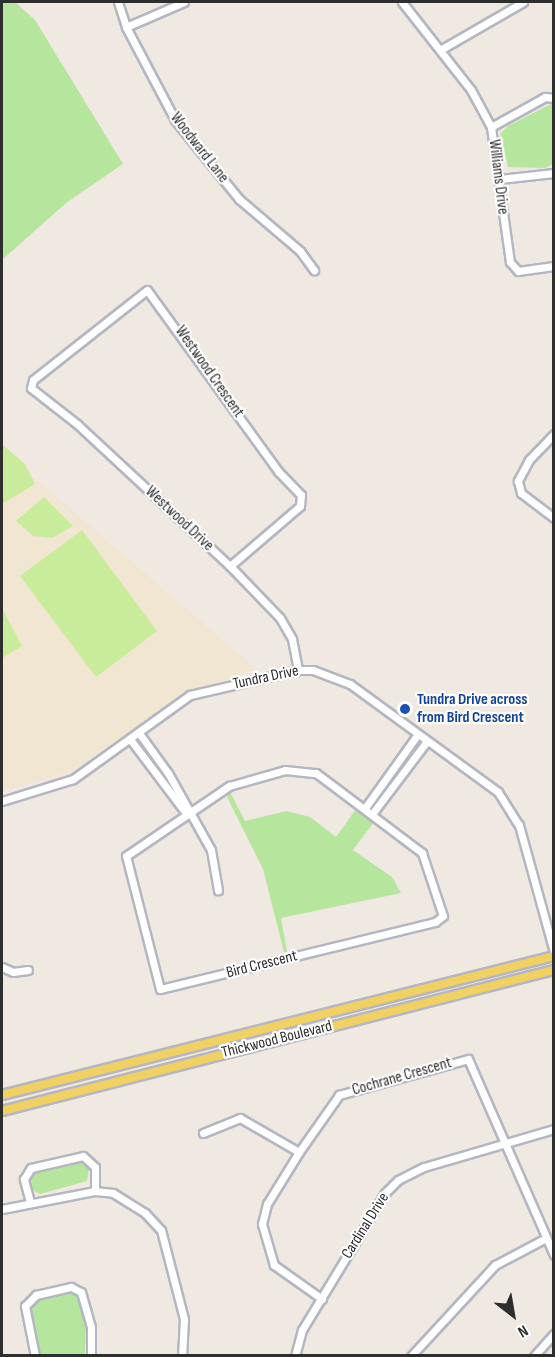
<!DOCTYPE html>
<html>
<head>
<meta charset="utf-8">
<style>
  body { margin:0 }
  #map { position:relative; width:555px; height:1357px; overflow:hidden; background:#efe9e1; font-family:"Sofia Sans Condensed",sans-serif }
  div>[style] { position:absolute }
  .education>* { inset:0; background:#f0e6d1 }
  .green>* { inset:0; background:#b6e59e }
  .pitch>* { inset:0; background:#c9ec9a }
  .roads { filter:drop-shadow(2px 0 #b4b7c1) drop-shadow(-2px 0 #b4b7c1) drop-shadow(0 2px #b4b7c1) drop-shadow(0 -2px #b4b7c1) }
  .minor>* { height:7px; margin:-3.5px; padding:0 3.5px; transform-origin:3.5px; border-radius:3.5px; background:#fff }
  .major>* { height:8px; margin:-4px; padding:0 4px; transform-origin:4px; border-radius:4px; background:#f2d163 }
  .dots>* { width:16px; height:16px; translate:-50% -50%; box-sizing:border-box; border:3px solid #fff; border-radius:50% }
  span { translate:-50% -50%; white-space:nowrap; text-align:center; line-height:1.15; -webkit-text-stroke:4.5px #fff; paint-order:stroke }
  .street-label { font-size:16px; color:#2e2e2e }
  .transit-label { font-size:16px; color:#164399; font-weight:700 }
  .left { translate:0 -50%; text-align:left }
  .frame { position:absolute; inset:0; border:3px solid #2e2e2e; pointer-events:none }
  .north { position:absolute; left:483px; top:1285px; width:60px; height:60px; -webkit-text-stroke:4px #fff; paint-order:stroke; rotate:149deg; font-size:16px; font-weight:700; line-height:24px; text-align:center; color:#2e2e2e }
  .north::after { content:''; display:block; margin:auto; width:21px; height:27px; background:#2e2e2e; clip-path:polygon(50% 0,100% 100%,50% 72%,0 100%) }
</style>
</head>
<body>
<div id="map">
  <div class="education">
    <div style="clip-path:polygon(2px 450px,256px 669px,179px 696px,70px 772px,2px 791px)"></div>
  </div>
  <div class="green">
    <div style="clip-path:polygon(2px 2px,15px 2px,35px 20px,123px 164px,66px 203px,2px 260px)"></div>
    <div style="clip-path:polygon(553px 103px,553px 164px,545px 168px,508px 167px,500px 134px,508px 126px)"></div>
    <div style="clip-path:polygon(230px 792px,245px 821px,287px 811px,310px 817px,336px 837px,356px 809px,374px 822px,353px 850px,392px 877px,401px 893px,281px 918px,287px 952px,284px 952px,263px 869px,225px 793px)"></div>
    <div style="clip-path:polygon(80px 1162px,89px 1169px,87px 1181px,40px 1194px,32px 1190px,31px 1176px,35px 1172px)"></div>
    <div style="clip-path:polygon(71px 1292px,77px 1294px,86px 1325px,85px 1355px,38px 1355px,29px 1307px,36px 1299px)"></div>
  </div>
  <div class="pitch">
    <div style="clip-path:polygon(2px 444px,25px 464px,35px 484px,2px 504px)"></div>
    <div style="clip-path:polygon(44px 497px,73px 526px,52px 538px,33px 536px,16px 521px)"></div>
    <div style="clip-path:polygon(82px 530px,157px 631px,96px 677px,20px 576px)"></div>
    <div style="clip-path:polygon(2px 608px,22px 646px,2px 658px)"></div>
  </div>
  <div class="roads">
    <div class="minor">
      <div style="left:118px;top:2px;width:26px;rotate:72deg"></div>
      <div style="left:126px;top:27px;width:105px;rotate:62.2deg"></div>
      <div style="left:175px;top:120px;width:102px;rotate:51deg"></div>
      <div style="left:239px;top:199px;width:80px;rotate:40.4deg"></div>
      <div style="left:300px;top:251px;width:24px;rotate:54deg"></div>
      <div style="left:402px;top:2px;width:112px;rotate:51.9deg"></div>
      <div style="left:471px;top:90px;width:42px;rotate:61.6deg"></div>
      <div style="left:491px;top:127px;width:136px;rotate:82deg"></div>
      <div style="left:510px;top:262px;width:12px;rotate:48deg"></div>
      <div style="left:518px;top:271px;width:36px;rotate:-8deg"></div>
      <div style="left:126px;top:27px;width:63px;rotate:-23.3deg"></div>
      <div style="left:440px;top:50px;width:96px;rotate:-30deg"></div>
      <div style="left:491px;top:127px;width:62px;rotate:-29.1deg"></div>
      <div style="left:545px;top:97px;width:9px;rotate:6deg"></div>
      <div style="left:500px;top:179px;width:54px;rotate:-6.3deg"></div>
      <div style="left:554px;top:434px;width:36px;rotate:134deg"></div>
      <div style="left:529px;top:460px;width:24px;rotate:118deg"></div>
      <div style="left:518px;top:481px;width:12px;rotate:76deg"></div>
      <div style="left:521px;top:493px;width:41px;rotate:37.1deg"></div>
      <div style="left:230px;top:566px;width:92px;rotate:-40.6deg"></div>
      <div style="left:300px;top:506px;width:11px;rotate:-85deg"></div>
      <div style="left:301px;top:495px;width:33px;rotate:-134deg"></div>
      <div style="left:278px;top:471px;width:223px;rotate:-125.9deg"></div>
      <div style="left:147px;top:290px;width:145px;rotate:141.7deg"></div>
      <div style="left:33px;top:380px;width:8px;rotate:104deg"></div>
      <div style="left:31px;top:388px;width:58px;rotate:38deg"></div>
      <div style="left:77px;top:424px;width:209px;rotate:42.9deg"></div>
      <div style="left:230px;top:566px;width:72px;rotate:46.1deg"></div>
      <div style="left:280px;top:618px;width:24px;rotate:60deg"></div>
      <div style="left:292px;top:639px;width:32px;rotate:79deg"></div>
      <div style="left:139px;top:733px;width:49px;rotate:54.1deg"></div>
      <div style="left:168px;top:773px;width:88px;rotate:60.8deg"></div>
      <div style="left:211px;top:850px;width:41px;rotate:80.1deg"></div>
      <div style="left:130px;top:739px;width:91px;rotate:53deg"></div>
      <div style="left:285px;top:770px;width:31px;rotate:6deg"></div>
      <div style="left:316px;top:773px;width:133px;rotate:37deg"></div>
      <div style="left:422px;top:853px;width:66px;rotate:71.6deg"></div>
      <div style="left:443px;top:916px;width:10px;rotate:143deg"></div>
      <div style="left:435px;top:922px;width:283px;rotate:166.3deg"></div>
      <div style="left:160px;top:989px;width:137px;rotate:-104.3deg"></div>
      <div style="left:126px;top:856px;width:125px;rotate:-34.2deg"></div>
      <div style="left:229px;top:786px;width:58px;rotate:-15.9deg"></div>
      <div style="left:2px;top:801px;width:74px;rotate:-17.2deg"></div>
      <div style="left:73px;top:779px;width:144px;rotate:-35.7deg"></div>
      <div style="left:190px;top:695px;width:111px;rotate:-13deg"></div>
      <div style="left:298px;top:670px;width:15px"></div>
      <div style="left:313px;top:670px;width:40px;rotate:21deg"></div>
      <div style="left:350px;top:684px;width:183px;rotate:36.1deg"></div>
      <div style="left:498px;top:792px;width:39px;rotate:58deg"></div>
      <div style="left:519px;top:825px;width:132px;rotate:74.6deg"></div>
      <div style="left:365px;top:808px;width:91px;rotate:-54.4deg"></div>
      <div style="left:372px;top:814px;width:91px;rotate:-53deg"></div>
      <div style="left:2px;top:967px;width:12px;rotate:24deg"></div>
      <div style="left:13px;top:972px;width:15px;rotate:-8deg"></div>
      <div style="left:203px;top:1133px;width:40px;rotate:-22deg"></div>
      <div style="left:240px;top:1118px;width:68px;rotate:30deg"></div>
      <div style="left:30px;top:1202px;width:24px;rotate:-105deg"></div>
      <div style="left:24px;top:1179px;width:13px;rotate:-58deg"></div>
      <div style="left:31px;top:1168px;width:53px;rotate:-13deg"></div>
      <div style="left:83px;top:1156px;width:16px;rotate:43deg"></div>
      <div style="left:95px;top:1167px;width:24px;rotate:90deg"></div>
      <div style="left:2px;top:1209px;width:95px;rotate:-11deg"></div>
      <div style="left:95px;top:1191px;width:18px;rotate:6deg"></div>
      <div style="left:113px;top:1193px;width:38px;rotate:32deg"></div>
      <div style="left:145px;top:1213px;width:23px;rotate:47deg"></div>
      <div style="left:161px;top:1230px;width:92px;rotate:75.5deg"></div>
      <div style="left:184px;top:1319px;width:37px;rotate:93deg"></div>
      <div style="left:322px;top:1299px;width:59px;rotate:-144.7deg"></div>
      <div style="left:274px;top:1265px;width:43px;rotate:-106.3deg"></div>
      <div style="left:262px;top:1224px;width:21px;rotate:-76deg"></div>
      <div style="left:267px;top:1204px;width:61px;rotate:-58.4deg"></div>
      <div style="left:299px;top:1152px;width:70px;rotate:-54.9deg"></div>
      <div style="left:339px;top:1095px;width:134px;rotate:-15.6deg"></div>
      <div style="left:468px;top:1059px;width:214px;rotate:66.3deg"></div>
      <div style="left:35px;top:1356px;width:51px;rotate:-101.3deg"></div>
      <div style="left:25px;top:1306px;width:16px;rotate:-45deg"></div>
      <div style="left:36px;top:1295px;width:36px;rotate:-13deg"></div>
      <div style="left:71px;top:1287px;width:11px;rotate:27deg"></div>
      <div style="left:81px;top:1292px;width:36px;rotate:74deg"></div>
      <div style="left:91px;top:1327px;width:29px;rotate:90deg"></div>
      <div style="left:295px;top:1356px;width:27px;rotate:-75deg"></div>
      <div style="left:302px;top:1330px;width:160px;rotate:-58.8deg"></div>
      <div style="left:385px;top:1193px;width:18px;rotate:-45deg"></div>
      <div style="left:398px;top:1180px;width:29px;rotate:-27deg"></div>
      <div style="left:424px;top:1167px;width:135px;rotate:-16.3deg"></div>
      <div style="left:411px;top:1356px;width:124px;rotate:-47.3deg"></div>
      <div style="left:495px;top:1265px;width:58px;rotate:-27.9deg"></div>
      <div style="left:534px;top:1356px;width:30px;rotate:-48deg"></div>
    </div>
    <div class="major">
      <div style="left:2px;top:1095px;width:569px;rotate:-14.13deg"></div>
      <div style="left:2px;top:1111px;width:570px;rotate:-14.33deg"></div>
    </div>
  </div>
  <div class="dots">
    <div style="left:405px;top:709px;background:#1a4fb4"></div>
  </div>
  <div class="street-label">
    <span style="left:199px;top:148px;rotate:52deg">Woodward Lane</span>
    <span style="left:498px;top:177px;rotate:83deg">Williams Drive</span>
    <span style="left:209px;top:372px;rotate:55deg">Westwood Crescent</span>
    <span style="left:179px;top:519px;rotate:43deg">Westwood Drive</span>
    <span style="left:266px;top:678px;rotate:-12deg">Tundra Drive</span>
    <span style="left:262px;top:965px;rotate:-14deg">Bird Crescent</span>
    <span style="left:277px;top:1040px;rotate:-14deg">Thickwood Boulevard</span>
    <span style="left:402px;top:1077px;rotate:-16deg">Cochrane Crescent</span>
    <span style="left:366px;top:1226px;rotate:-58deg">Cardinal Drive</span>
  </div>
  <div class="transit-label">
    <span class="left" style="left:417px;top:709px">Tundra Drive across<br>from Bird Crescent</span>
  </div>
  <div class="frame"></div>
  <div class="north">N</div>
</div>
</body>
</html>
